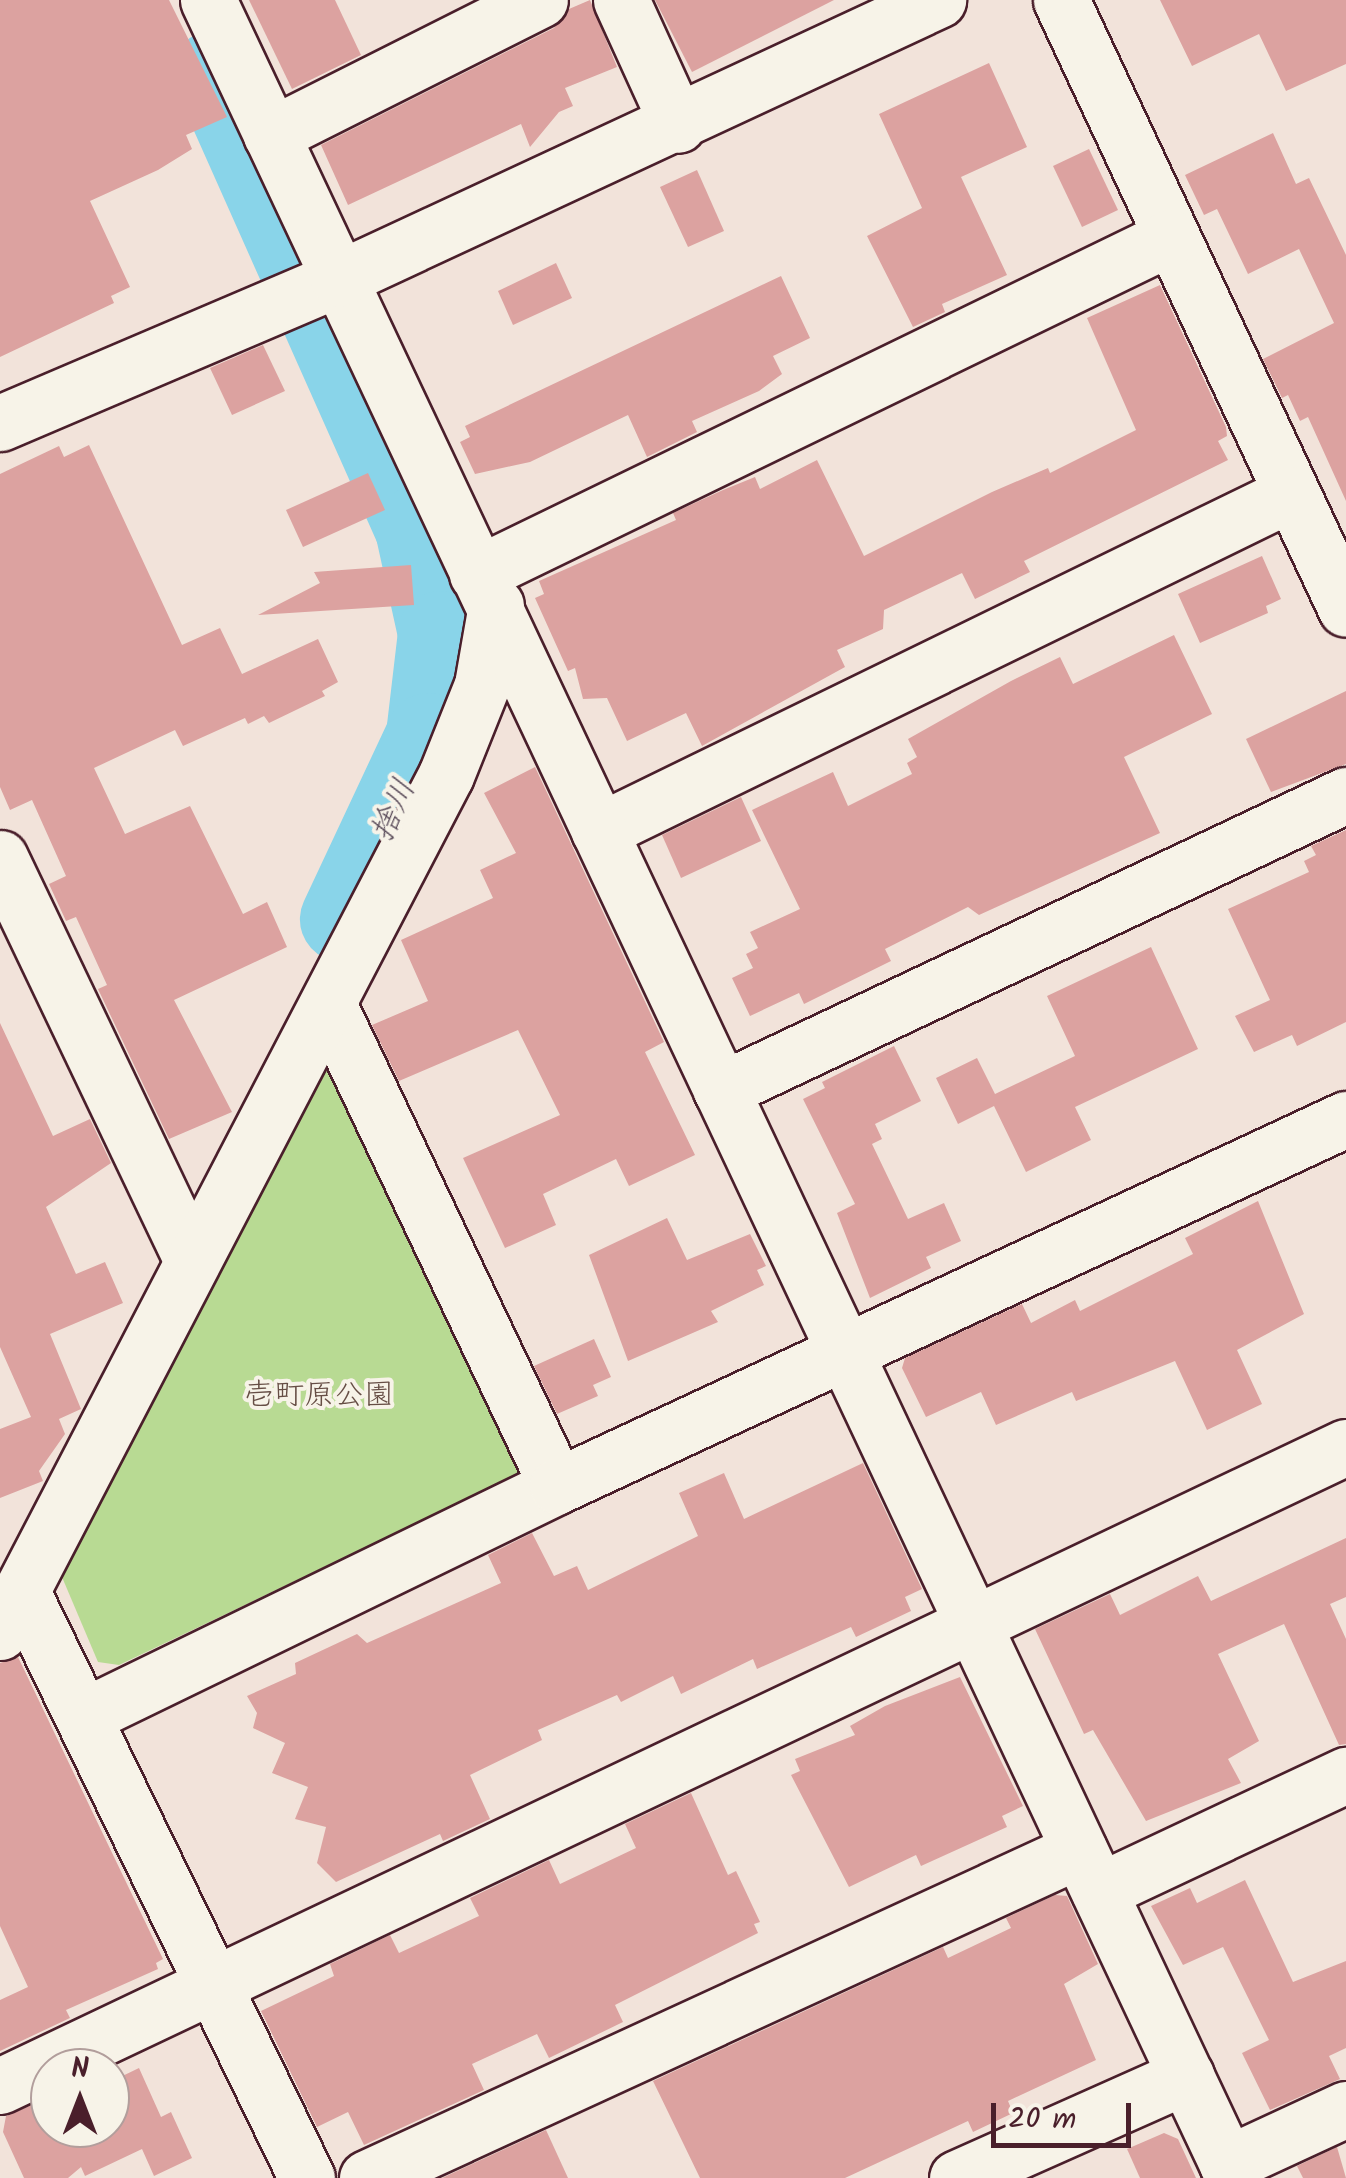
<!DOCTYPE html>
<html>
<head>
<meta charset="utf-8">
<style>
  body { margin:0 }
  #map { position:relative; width:1346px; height:2178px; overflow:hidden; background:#f2e3da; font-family:Kalam,"Klee One",sans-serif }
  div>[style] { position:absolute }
  .green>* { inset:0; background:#b8da93 }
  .river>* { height:85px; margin:-42.5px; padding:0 42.5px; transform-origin:42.5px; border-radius:42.5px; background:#89d4e9 }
  .building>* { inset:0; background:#dca2a0 }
  .roads { filter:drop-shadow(2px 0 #4a1f2b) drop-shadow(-2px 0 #4a1f2b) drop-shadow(0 2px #4a1f2b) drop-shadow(0 -2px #4a1f2b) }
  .minor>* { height:55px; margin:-27.5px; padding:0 27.5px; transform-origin:27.5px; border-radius:27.5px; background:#f7f3e8 }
  .tertiary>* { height:55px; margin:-27.5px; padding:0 27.5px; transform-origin:27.5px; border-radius:27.5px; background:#f7f3e8 }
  span { translate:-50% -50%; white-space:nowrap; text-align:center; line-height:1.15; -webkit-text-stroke:8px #f7f3e8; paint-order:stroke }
  .park-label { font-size:30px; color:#664e45 }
  .water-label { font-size:32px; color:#5a4c5a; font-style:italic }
  .north { position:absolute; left:30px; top:2048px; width:100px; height:100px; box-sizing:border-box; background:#f7f3e8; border:2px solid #b29e9c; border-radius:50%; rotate:0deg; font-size:28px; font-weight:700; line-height:40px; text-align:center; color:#4a1f2b }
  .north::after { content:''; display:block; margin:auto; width:35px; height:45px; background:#4a1f2b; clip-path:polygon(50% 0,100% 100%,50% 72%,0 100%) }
  .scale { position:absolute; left:991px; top:2103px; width:140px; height:45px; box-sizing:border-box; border:5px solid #4a1f2b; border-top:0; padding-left:12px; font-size:30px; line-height:35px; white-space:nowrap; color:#4a1f2b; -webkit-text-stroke:8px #f7f3e8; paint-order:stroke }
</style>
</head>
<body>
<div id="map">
  <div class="green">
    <div style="clip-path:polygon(310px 1064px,330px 1065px,530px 1469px,119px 1665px,98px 1662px,59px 1570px)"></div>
  </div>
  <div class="river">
    <div style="left:214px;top:72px;width:499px;rotate:66deg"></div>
    <div style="left:417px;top:528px;width:107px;rotate:77.6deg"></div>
    <div style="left:440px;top:633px;width:103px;rotate:96.7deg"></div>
    <div style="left:428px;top:735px;width:203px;rotate:115.1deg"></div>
  </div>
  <div class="building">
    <div style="clip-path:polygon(0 0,169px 0,227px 117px,186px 135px,192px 149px,158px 170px,90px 201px,130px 287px,111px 296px,114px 303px,0 357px)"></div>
    <div style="clip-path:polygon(249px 0,335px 0,361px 55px,292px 89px)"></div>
    <div style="clip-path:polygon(590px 0,617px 67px,565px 88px,573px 106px,559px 112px,530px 147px,521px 124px,348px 205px,321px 145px,554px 28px,569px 9px)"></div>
    <div style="clip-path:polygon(655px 0,834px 0,692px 72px)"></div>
    <div style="clip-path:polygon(1160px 0,1346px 0,1346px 64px,1286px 91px,1259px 34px,1192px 66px)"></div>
    <div style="clip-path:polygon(989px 63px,1027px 147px,961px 177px,1007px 275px,942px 304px,945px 312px,913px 327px,867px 236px,922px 208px,879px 114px)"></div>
    <div style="clip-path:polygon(1273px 133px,1296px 184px,1309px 178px,1346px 255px,1346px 501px,1308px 417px,1300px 421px,1288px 395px,1282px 398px,1263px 359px,1334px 323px,1299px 249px,1248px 274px,1217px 209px,1204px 215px,1185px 175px)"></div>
    <div style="clip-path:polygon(1089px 149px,1118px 210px,1082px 227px,1053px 166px)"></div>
    <div style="clip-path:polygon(697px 170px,724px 231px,688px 247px,660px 187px)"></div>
    <div style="clip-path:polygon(556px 263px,572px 298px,513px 325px,498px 291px)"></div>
    <div style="clip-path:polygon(781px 276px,810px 338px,773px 356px,782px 374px,759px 391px,692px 421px,697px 432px,647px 457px,628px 415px,530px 462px,475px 474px,460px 442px,470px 437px,465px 426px)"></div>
    <div style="clip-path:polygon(1160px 285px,1226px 427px,1227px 436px,1218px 441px,1228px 460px,1024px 561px,1030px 572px,975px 599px,962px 573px,884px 610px,883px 629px,837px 650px,845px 667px,702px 746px,686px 713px,627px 741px,607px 698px,583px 699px,575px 668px,568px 671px,535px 598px,544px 594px,539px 581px,676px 520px,673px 513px,723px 490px,755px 477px,760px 489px,817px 460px,864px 556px,992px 492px,1048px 468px,1050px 473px,1136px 430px,1087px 318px)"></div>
    <div style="clip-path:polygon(263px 345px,285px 391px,232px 415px,210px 368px)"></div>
    <div style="clip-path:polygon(89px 445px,182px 645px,220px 628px,242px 674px,318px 639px,338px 682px,322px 691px,325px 696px,269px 723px,264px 716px,248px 724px,245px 718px,183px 746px,175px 730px,94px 768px,125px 834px,190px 806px,243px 914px,267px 902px,287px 947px,174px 1000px,232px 1112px,169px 1139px,98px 989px,107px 985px,76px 917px,66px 921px,49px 884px,66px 876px,32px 800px,10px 810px,0 787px,0 474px,59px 446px,64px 457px)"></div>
    <div style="clip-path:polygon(368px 473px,385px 510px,303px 547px,286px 510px)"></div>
    <div style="clip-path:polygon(1262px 556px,1281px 599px,1266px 606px,1268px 613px,1200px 643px,1178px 594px)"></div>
    <div style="clip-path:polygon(411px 565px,414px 605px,258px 615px,320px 583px,314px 572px)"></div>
    <div style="clip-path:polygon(1174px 635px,1212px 714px,1124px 757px,1160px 833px,979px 915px,968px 907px,885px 949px,891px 961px,804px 1004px,799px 993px,750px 1016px,732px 978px,753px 968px,746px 954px,758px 948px,750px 932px,800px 909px,752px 810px,833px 772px,848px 806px,912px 774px,907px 763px,917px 757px,908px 739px,1011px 681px,1060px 657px,1073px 684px)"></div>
    <div style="clip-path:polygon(1346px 691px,1346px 764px,1271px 792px,1246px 739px)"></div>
    <div style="clip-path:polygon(535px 767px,664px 1042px,645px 1052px,695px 1155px,629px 1186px,616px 1159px,543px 1194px,556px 1225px,505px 1248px,463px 1158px,560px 1115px,518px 1030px,399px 1081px,372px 1025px,428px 1001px,401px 940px,493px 898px,480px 870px,516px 853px,484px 793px)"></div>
    <div style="clip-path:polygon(741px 797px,761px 841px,681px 878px,662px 835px)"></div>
    <div style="clip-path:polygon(1346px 830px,1346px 1022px,1297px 1046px,1292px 1035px,1254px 1052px,1235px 1016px,1270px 1000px,1228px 909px,1309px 872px,1304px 861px,1316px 855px,1311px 846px)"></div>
    <div style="clip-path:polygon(1151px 947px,1198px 1049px,1075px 1107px,1091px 1140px,1026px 1172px,994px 1106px,958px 1124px,936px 1078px,977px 1058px,995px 1094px,1075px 1056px,1047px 996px)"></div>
    <div style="clip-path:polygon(0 1023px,53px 1136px,90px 1119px,111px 1163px,46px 1207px,76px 1274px,105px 1262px,123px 1303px,50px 1334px,81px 1409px,59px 1419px,65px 1434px,39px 1471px,43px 1481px,0 1498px,0 1429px,31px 1417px,0 1347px)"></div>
    <div style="clip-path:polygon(894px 1046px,921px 1101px,875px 1124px,882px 1139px,872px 1144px,908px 1219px,944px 1203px,961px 1241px,926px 1257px,931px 1268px,870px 1298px,837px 1213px,855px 1204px,803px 1099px,825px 1088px,822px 1082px)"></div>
    <div style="clip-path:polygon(1258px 1201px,1304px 1314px,1237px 1350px,1262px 1404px,1207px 1430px,1175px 1361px,1076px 1401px,1072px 1392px,996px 1425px,981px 1392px,926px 1417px,902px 1368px,905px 1358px,1022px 1304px,1031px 1323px,1075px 1300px,1080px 1311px,1193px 1254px,1185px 1238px)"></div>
    <div style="clip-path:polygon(667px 1218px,687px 1260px,750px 1234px,766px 1266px,757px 1270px,764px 1285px,711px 1311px,718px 1322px,628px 1361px,589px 1255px)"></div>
    <div style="clip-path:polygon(594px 1339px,611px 1377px,593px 1385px,598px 1396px,557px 1414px,534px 1366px)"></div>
    <div style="clip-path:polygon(863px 1463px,922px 1589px,905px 1597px,911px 1611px,856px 1637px,851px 1627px,757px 1669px,753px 1659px,681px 1694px,673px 1676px,621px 1702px,617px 1695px,538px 1730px,542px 1740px,470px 1775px,490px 1819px,443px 1841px,440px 1834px,336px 1882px,317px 1863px,326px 1827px,295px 1819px,308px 1787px,272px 1773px,285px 1743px,253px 1728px,257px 1713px,247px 1696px,296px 1674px,295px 1663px,357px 1634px,367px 1643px,501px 1583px,488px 1555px,532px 1533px,554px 1576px,577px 1566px,588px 1590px,698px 1536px,679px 1493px,724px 1473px,744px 1519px)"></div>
    <div style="clip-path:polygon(1346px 1538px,1346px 1597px,1330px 1604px,1346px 1639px,1346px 1744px,1339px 1745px,1284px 1624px,1218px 1654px,1259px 1741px,1228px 1759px,1241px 1783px,1146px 1821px,1093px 1730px,1084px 1734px,1035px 1629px,1110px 1594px,1120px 1615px,1198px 1576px,1211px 1601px)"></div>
    <div style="clip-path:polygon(18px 1657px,163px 1959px,156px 1963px,158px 1969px,66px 2010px,70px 2018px,0 2051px,0 2000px,28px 1987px,0 1926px,0 1663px)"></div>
    <div style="clip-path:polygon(960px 1677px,1023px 1806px,1002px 1816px,1007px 1827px,921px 1866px,916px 1855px,849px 1887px,791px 1775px,800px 1771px,795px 1759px,855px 1735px,850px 1726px,885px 1706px)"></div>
    <div style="clip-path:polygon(691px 1793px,728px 1875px,736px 1871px,760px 1922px,754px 1924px,758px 1933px,615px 2005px,623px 2022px,549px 2058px,537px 2034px,472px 2064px,484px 2090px,364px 2145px,348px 2112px,317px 2127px,261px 2011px,334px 1976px,330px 1964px,390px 1935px,399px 1953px,479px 1916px,470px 1898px,549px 1860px,560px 1884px,636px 1848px,625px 1824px)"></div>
    <div style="clip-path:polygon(1245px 1880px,1293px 1982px,1346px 1961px,1346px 2048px,1329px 2056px,1340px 2079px,1270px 2110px,1242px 2053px,1269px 2040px,1223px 1947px,1183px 1965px,1151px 1906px,1190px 1888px,1197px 1903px)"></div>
    <div style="clip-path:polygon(1055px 1895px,1067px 1896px,1098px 1964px,1064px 1984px,1096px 2060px,1008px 2101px,1013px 2113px,973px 2132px,968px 2121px,845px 2178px,700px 2178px,653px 2081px,943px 1947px,948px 1958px,1011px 1928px,1006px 1918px)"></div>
    <div style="clip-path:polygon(139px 2068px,161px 2117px,171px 2112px,192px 2158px,154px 2176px,142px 2149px,85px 2176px,81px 2167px,68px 2178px,24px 2178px,3px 2132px,6px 2116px,50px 2097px,50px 2128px,110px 2128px,110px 2082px)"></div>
    <div style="clip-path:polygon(546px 2130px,568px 2178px,442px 2178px)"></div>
    <div style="clip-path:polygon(1164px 2133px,1178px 2139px,1196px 2178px,1140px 2178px,1127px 2149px)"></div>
    <div style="clip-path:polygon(1337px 2147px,1346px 2178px,1303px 2178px,1297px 2166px)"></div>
  </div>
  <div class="roads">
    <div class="minor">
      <div style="left:621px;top:0;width:137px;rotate:65.5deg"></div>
      <div style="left:1061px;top:0;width:672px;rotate:64.92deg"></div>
      <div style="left:271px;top:135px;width:301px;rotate:-26.7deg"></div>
      <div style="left:0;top:423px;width:367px;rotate:-23.1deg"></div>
      <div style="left:477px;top:574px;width:771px;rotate:-25.9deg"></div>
      <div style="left:599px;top:831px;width:769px;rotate:-26deg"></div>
      <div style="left:0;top:858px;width:445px;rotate:64.5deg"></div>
      <div style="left:329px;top:1006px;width:531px;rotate:64.59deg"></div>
      <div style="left:721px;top:1090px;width:691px;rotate:-25.27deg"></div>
      <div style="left:24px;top:1596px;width:647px;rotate:64.07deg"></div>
      <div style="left:0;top:1632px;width:966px;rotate:-62.51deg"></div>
      <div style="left:446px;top:775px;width:97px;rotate:-68.2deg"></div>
      <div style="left:482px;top:685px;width:81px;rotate:-80.1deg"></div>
      <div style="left:84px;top:1716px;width:526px;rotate:-25.93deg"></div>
      <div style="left:557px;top:1486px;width:870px;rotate:-24.95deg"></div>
      <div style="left:1099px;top:1891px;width:273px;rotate:-25.2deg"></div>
      <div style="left:0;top:2086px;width:1490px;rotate:-25.4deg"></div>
      <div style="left:1227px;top:2164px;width:131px;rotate:-24.8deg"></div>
      <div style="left:367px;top:2178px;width:784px;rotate:-24.73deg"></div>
      <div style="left:957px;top:2178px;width:251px;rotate:-24deg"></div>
    </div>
    <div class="tertiary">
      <div style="left:208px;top:0;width:2408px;rotate:64.78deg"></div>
      <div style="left:338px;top:279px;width:662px;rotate:-24.94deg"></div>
    </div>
  </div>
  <div class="park-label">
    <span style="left:319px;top:1396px">壱町原公園</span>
  </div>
  <div class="water-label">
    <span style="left:395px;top:811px;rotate:-66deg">捨川</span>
  </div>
  <div class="north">N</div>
  <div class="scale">20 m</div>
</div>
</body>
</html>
